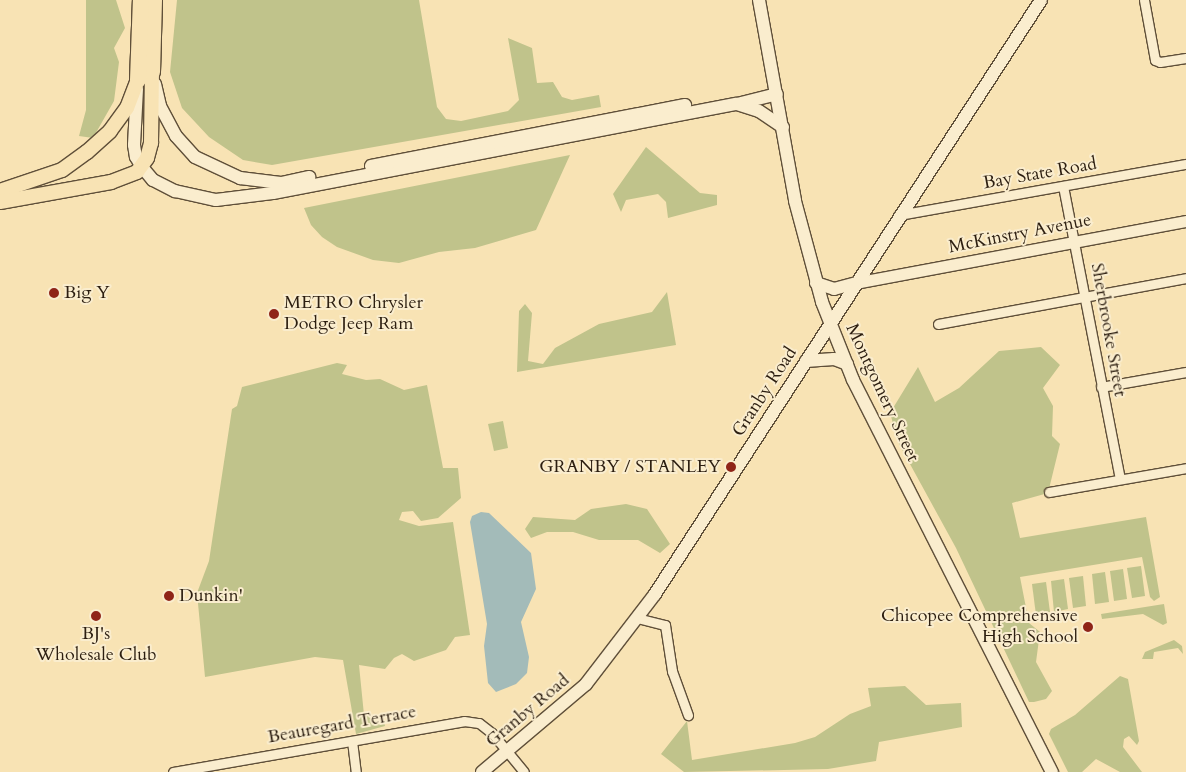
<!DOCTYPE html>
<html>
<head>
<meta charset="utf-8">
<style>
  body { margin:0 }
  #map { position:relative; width:1186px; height:772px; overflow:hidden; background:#f8e3b4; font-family:Cardo,serif }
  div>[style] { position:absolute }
  .green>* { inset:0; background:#c0c38b }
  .water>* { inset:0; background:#a3bbb9 }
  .roads { filter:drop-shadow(1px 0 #5f4f39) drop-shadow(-1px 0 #5f4f39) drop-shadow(0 1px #5f4f39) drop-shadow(0 -1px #5f4f39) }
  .minor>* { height:9px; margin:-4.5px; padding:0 4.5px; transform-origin:4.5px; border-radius:4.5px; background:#faedce }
  .tertiary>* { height:11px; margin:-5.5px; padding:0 5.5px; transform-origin:5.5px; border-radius:5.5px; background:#faedce }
  .secondary>* { height:12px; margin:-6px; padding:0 6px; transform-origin:6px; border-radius:6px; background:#faedce }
  .primary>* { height:14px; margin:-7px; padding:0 7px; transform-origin:7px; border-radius:7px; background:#f8e3b4 }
  .motorway>* { height:16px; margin:-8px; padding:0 8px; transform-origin:8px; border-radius:8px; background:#f8e3b4 }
  .dots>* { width:14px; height:14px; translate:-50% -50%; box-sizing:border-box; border:2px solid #faedce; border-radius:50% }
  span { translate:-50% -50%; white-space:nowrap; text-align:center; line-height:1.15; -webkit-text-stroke:4px #faedce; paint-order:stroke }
  .street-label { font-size:18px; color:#2c1e10 }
  .poi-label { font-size:18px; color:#2c1e10 }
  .left { translate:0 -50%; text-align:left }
  .right { translate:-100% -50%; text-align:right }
</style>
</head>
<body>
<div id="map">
  <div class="green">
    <div style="clip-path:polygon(86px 0,116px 0,125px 28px,114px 48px,119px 62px,114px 101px,93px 138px,79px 136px,86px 110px)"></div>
    <div style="clip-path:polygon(177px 0,419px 0,437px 107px,446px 119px,461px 121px,508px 111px,519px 100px,508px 38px,532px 48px,537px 83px,553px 82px,562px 97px,572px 100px,599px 95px,601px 107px,272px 165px,243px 160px,209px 137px,182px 108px,170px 72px)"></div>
    <div style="clip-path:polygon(646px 147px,700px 193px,717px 195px,717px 205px,668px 218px,666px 202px,658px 194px,626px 200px,621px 212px,613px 194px)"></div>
    <div style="clip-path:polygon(570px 155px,536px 230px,475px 248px,439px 252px,399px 263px,373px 260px,337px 247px,322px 237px,311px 225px,304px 208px)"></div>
    <div style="clip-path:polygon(667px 292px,676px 345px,517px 372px,519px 311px,525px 304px,532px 313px,528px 361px,543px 364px,555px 348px,599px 324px,652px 312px)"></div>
    <div style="clip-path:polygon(1041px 347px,1060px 365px,1043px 388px,1053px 406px,1052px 436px,1060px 444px,1048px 493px,1012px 503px,1020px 538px,1146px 517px,1160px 597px,1154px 601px,1150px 597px,1142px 557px,1020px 577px,1029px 623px,1040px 632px,1036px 662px,1052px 691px,1046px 699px,1034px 702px,1029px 702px,956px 548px,899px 444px,890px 413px,918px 367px,935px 402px,959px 388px,999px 351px)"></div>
    <div style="clip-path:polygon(337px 363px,347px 365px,342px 374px,366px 380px,380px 379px,404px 390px,427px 385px,443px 468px,458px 468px,461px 498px,438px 518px,421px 521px,413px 511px,402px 512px,399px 520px,419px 526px,453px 522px,470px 635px,455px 637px,446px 650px,414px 661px,402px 654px,394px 658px,385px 669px,359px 665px,364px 715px,383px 717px,385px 726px,356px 734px,343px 660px,315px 657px,205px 677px,197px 593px,209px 561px,232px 409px,237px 406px,242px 387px)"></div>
    <div style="clip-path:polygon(503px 421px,508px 448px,494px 451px,488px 424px)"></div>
    <div style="clip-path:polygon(626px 504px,647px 509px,670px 544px,660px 553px,638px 540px,599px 540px,573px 532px,547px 532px,531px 538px,525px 529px,533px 517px,575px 520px,591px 509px)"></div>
    <div style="clip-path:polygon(1141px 566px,1145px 596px,1132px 598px,1127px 568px)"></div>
    <div style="clip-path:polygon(1123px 569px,1127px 599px,1114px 601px,1110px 571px)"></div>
    <div style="clip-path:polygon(1105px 572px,1109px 602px,1095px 604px,1092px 574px)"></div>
    <div style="clip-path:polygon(1083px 576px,1086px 606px,1073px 608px,1069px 578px)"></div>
    <div style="clip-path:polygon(1064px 579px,1068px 609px,1054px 612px,1051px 581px)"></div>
    <div style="clip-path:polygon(1046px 582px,1050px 612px,1036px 615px,1032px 584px)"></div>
    <div style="clip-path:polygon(1164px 604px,1167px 623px,1163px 625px,1143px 614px,1102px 619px,1101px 614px)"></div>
    <div style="clip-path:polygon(1174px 640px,1182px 646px,1183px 654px,1178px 648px,1154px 652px,1153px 659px,1142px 659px,1145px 652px)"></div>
    <div style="clip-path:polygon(1120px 676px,1128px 679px,1139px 741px,1137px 745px,1129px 736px,1124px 739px,1123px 747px,1142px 772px,1120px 772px,1096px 759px,1082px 772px,1068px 772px,1049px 734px,1051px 729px,1075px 715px)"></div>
    <div style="clip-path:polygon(905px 686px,926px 705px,961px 703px,962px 727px,879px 742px,876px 761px,828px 769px,684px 772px,661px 754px,687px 721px,692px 760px,795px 743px,815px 737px,850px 714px,871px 706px,868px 688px)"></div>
  </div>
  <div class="water">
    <div style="clip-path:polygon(481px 512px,489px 513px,531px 553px,536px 589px,521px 622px,529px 657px,527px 673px,516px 684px,496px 692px,488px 683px,484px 646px,487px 624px,470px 522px,472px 516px)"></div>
  </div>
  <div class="roads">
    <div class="minor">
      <div style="left:1144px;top:0;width:61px;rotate:79.6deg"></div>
      <div style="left:1155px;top:60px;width:5px;rotate:22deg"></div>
      <div style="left:1160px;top:62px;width:26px;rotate:-9deg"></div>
      <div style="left:1063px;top:186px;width:298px;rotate:79deg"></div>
      <div style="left:899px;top:215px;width:291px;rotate:-10.1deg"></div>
      <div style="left:938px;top:324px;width:252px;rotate:-10.5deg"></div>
      <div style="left:1101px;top:387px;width:86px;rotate:-10deg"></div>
      <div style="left:1049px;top:492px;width:139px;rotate:-9.9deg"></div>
      <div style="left:637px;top:618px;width:29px;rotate:14deg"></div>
      <div style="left:665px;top:625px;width:47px;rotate:81.3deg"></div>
      <div style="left:672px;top:671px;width:47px;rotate:70deg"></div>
      <div style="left:352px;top:741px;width:31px;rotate:83deg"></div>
      <div style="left:173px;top:772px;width:295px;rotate:-9.9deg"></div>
      <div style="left:464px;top:721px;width:15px;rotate:8deg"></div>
      <div style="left:479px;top:723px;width:16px;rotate:38deg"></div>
      <div style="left:492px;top:733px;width:50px;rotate:50.6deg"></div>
    </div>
    <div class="tertiary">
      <div style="left:860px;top:282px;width:332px;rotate:-10.6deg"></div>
    </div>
    <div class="secondary">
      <div style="left:759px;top:0;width:204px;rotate:79.8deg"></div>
      <div style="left:795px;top:201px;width:105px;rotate:75deg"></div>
      <div style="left:822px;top:302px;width:84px;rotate:68.3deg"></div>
      <div style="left:853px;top:380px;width:440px;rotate:63.1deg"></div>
      <div style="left:155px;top:84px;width:23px;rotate:77deg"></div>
      <div style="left:160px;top:106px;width:34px;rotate:62deg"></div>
      <div style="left:176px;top:136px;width:28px;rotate:48deg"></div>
      <div style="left:195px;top:157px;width:50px;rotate:25deg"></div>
      <div style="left:240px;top:178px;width:41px;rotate:7deg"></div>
      <div style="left:281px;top:183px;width:29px;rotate:-12deg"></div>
      <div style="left:137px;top:89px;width:56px;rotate:93.1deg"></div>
      <div style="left:134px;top:145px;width:12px;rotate:81deg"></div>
      <div style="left:136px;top:157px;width:12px;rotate:59deg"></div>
      <div style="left:142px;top:167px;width:17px;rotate:50deg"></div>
      <div style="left:153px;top:180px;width:25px;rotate:27deg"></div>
      <div style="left:175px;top:191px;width:42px;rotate:12.4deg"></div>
      <div style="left:216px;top:200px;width:57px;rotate:-7deg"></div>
      <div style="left:273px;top:193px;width:472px;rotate:-10.9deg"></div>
      <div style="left:737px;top:104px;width:41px;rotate:-14deg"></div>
      <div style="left:737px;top:104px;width:23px;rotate:18deg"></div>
      <div style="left:759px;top:111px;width:29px;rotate:34deg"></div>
      <div style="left:371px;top:166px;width:320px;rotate:-11deg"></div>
      <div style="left:816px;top:283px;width:19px;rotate:18deg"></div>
      <div style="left:834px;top:289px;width:27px;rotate:-15deg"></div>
      <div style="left:806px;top:361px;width:28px;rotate:-4deg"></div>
      <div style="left:834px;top:359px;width:14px;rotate:21deg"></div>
      <div style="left:482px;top:772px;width:136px;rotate:-40.2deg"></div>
      <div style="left:586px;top:684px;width:113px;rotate:-52.5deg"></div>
      <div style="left:655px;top:594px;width:708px;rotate:-56.98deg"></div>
    </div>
    <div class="primary">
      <div style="left:0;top:191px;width:65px;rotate:-18.7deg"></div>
      <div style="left:62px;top:170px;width:31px;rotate:-36deg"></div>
      <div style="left:87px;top:152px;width:31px;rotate:-42deg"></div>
      <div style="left:110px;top:131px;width:29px;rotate:-54deg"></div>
      <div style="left:127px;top:108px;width:30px;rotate:-69deg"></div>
      <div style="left:0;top:202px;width:113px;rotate:-10.2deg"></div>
      <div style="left:111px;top:182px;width:28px;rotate:-21deg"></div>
      <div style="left:137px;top:172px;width:17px;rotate:-54deg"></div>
      <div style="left:147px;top:158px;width:16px;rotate:-75deg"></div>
      <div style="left:151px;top:143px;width:71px;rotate:-89.2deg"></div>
    </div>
    <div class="motorway">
      <div style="left:152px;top:72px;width:72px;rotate:-88.4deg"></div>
      <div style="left:138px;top:80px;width:80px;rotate:-87.9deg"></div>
    </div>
  </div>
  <div class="dots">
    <div style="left:54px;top:293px;background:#8f2418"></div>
    <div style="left:274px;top:314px;background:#8f2418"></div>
    <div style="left:731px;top:467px;background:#8f2418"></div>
    <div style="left:169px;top:596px;background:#8f2418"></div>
    <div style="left:96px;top:616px;background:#8f2418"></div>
    <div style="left:1088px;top:627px;background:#8f2418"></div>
  </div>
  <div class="street-label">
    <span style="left:1040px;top:174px;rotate:-10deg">Bay State Road</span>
    <span style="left:1020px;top:234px;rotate:-11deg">McKinstry Avenue</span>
    <span style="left:1108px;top:330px;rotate:80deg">Sherbrooke Street</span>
    <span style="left:765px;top:392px;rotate:-57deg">Granby Road</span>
    <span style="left:882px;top:393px;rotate:65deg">Montgomery Street</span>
    <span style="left:528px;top:711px;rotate:-40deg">Granby Road</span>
    <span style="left:342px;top:725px;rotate:-10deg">Beauregard Terrace</span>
  </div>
  <div class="poi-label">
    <span class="left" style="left:64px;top:293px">Big Y</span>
    <span class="left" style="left:284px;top:314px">METRO Chrysler<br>Dodge Jeep Ram</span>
    <span class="right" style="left:721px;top:467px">GRANBY / STANLEY</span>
    <span class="left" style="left:179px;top:596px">Dunkin'</span>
    <span class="right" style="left:1078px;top:627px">Chicopee Comprehensive<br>High School</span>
    <span style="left:96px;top:645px">BJ's<br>Wholesale Club</span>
  </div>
</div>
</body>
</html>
